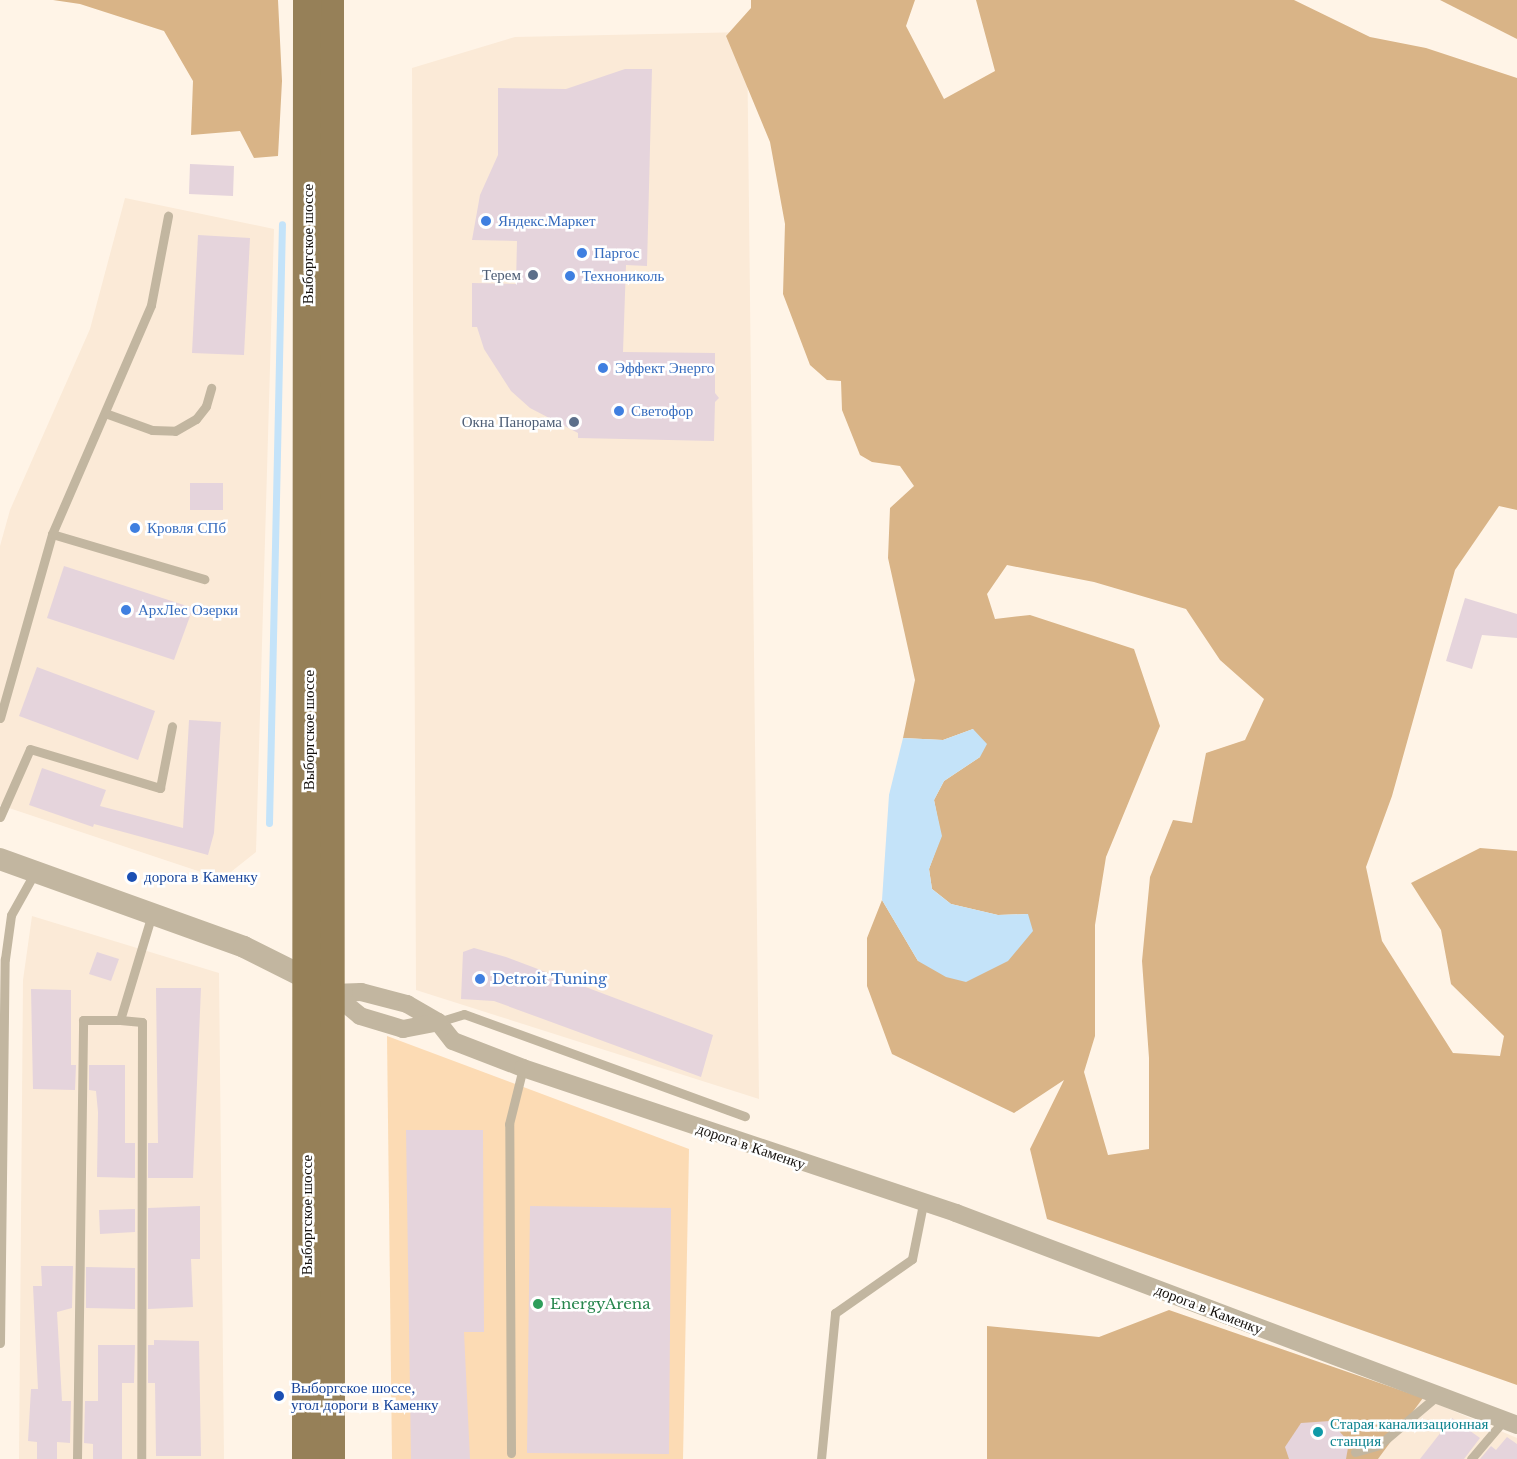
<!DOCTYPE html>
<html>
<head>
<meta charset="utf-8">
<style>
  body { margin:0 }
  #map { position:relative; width:1517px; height:1459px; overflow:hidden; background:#fff4e7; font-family:"Libre Baskerville",serif }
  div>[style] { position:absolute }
  .built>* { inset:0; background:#fbead7 }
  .green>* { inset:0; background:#fcdbb4 }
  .forest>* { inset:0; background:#d9b487 }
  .water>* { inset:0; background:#c4e3f9 }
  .stream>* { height:7px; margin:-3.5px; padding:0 3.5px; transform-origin:3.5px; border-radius:3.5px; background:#c4e3f9 }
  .building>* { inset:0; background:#e5d4dc }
  .service>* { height:9px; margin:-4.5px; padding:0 4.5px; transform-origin:4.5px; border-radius:4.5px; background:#c2b6a0 }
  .minor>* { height:18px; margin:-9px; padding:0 9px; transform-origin:9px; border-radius:9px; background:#c2b6a0 }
  .tertiary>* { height:22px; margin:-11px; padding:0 11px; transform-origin:11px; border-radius:11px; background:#c2b6a0 }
  .primary>* { height:28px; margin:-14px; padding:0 14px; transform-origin:14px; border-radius:14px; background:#968058 }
  .dots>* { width:16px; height:16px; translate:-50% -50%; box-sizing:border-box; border:3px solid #fff; border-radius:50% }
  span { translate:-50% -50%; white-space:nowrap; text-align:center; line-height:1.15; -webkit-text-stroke:5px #fff; paint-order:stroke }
  .shop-label { font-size:15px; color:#366cbe }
  .left { translate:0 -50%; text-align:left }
  .street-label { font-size:15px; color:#14100c }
  .service-label { font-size:15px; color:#4e5e75 }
  .right { translate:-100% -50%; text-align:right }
  .transit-label { font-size:15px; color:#164399 }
  .leisure-label { font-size:15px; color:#27864d }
  .culture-label { font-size:15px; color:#0d838f }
</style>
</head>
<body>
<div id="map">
  <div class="built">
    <div style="clip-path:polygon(747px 32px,759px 1099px,416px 990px,412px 68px,515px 37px)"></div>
    <div style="clip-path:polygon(125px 198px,274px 229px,256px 852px,222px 879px,0 805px,0 546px,10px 510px,90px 329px)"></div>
    <div style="clip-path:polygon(32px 916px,219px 973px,224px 1459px,19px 1459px,23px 980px)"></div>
    <div style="clip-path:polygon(1423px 1398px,1517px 1438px,1517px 1459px,1378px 1459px)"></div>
  </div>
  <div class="green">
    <div style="clip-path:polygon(387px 1036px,689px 1149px,683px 1459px,392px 1459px)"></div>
  </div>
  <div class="forest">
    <div style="clip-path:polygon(53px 0,278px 0,282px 81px,278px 156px,254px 158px,240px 131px,191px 135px,193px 81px,164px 31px,80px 4px)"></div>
    <div style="clip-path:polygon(evenodd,751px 0,915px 0,906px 26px,944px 99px,995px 71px,976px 0,1294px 0,1370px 37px,1426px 48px,1517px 78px,1517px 510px,1499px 506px,1455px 570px,1392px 796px,1366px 867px,1382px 941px,1453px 1053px,1500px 1056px,1504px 1036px,1451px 984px,1441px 930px,1411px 883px,1480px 848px,1517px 851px,1517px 1385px,1047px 1219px,1030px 1149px,1064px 1080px,1014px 1113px,892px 1054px,867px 986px,867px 938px,882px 900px,918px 961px,1028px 914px,998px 915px,951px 904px,932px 889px,929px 869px,941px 836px,934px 800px,944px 781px,980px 757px,973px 729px,943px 740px,903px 738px,915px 680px,888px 558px,890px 508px,914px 486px,900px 466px,872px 462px,860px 455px,842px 410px,841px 381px,827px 380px,810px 365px,783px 294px,785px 224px,770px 142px,726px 36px,751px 8px,751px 0,1007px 565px,1094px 582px,1186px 609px,1220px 660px,1264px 699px,1245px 740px,1206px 753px,1192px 823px,1173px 820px,1150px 877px,1142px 961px,1149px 1058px,1149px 1149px,1108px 1155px,1084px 1072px,1095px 1036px,1095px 925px,1106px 857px,1160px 726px,1134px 649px,1030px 615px,995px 619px,987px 594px,1007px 565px)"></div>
    <div style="clip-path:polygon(1440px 0,1517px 0,1517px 39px)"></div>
    <div style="clip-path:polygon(1169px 1310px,1423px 1398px,1378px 1459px,987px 1459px,987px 1326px,1099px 1337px)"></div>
  </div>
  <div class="water">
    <div style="clip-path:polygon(973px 729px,987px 744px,980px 757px,944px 781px,934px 800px,942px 836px,929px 869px,932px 889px,951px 904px,998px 915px,1028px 914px,1033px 931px,1008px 961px,966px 982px,946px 977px,918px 961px,882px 900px,889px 795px,903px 738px,943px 740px)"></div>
  </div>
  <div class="stream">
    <div style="left:269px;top:823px;width:599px;rotate:-88.76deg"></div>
  </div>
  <div class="building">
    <div style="clip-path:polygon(625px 69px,652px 69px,647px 266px,626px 265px,623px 352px,715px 353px,715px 393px,719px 398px,715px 402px,714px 441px,578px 438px,578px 433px,530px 408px,511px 391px,484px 349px,477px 327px,472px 327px,472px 283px,516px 284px,517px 241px,472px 240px,480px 195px,498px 155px,498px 88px,566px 89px)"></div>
    <div style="clip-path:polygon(190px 164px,234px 166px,233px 196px,189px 194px)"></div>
    <div style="clip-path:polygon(198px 235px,250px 238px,244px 355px,192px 353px)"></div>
    <div style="clip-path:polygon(190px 483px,223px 483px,223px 510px,190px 510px)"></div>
    <div style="clip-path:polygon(64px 566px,193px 608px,174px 660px,47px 618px)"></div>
    <div style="clip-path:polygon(1465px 598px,1517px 614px,1517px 638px,1482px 635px,1472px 669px,1446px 661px)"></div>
    <div style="clip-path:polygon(37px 667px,155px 711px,138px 760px,19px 716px)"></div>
    <div style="clip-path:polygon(189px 720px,221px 722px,214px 833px,208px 855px,94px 824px,93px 827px,29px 805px,42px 768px,106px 790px,100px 806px,183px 828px)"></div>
    <div style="clip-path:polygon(474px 948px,506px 957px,713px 1035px,701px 1077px,494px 1001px,461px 999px,463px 952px)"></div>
    <div style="clip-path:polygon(97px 952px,119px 959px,111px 981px,89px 974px)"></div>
    <div style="clip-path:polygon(156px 988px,201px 988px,193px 1178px,148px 1178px,148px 1143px,158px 1143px)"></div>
    <div style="clip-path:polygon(31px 989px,71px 990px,71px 1065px,76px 1065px,75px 1090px,33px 1089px)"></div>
    <div style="clip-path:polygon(89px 1065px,125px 1065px,125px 1143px,135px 1143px,135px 1178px,97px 1177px,98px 1112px,96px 1091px,89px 1090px)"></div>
    <div style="clip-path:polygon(406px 1130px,483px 1130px,484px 1332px,464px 1332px,470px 1459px,411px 1459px)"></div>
    <div style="clip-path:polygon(200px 1206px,200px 1259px,191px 1259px,193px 1307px,148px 1309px,148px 1208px)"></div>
    <div style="clip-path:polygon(530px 1206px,671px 1208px,669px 1454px,527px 1453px)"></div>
    <div style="clip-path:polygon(135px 1209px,135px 1232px,100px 1234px,99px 1210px)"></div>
    <div style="clip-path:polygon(41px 1266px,73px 1266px,72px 1308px,57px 1312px,62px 1401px,71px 1401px,70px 1443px,57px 1442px,57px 1459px,37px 1459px,37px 1442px,28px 1441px,31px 1389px,38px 1389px,33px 1286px,42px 1286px)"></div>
    <div style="clip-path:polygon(86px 1267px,135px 1268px,135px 1309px,86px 1308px)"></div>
    <div style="clip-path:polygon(154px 1340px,199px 1341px,201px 1456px,156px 1456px,155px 1383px,148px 1383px,148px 1345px,154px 1345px)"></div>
    <div style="clip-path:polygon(98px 1345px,135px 1345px,134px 1383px,122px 1383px,122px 1459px,93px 1459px,93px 1444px,84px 1443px,85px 1401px,98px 1401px)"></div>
    <div style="clip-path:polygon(1452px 1418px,1480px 1438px,1464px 1459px,1420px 1459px)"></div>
    <div style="clip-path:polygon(1330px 1421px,1349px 1442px,1346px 1459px,1289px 1459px,1285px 1447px,1301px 1423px)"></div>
    <div style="clip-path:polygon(1507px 1437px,1517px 1444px,1517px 1459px,1480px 1459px,1491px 1446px,1496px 1450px)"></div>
  </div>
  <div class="service">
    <div style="left:105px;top:413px;width:50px;rotate:19.9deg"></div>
    <div style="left:152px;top:430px;width:23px;rotate:2deg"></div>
    <div style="left:175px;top:431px;width:24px;rotate:-30deg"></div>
    <div style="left:196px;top:419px;width:16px;rotate:-52deg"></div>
    <div style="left:206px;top:406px;width:19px;rotate:-74deg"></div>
    <div style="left:52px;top:534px;width:159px;rotate:16.5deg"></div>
    <div style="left:0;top:718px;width:191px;rotate:-74.2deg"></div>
    <div style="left:52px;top:534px;width:249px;rotate:-66.6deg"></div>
    <div style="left:151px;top:305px;width:91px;rotate:-79.2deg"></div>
    <div style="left:0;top:817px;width:74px;rotate:-66.2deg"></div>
    <div style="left:30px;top:749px;width:136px;rotate:16.7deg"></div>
    <div style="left:160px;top:788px;width:63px;rotate:-79deg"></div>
    <div style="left:120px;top:1020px;width:111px;rotate:-73.2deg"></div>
    <div style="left:438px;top:1022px;width:27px;rotate:-17deg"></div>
    <div style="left:464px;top:1014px;width:299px;rotate:20deg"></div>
    <div style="left:0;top:1343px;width:384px;rotate:-89.3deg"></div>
    <div style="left:5px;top:959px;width:44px;rotate:-82.2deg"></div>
    <div style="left:11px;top:915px;width:49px;rotate:-60.8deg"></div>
    <div style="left:1355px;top:1452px;width:25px;rotate:-16deg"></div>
    <div style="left:1379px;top:1445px;width:77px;rotate:-40.3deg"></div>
    <div style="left:511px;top:1453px;width:329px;rotate:-90.3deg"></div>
    <div style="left:509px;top:1124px;width:58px;rotate:-76deg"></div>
    <div style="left:77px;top:1459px;width:439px;rotate:-89.2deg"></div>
    <div style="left:83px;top:1020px;width:37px"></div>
    <div style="left:120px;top:1020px;width:22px;rotate:5deg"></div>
    <div style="left:142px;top:1022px;width:437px;rotate:90.1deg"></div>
    <div style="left:821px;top:1459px;width:147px;rotate:-84.5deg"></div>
    <div style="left:835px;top:1313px;width:94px;rotate:-35deg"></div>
    <div style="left:912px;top:1259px;width:56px;rotate:-78.7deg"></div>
    <div style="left:1471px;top:1459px;width:51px;rotate:-49.8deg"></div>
  </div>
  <div class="minor">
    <div style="left:332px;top:993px;width:29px;rotate:-2deg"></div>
    <div style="left:361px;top:992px;width:48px;rotate:14.6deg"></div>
    <div style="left:407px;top:1004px;width:36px;rotate:30deg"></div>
    <div style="left:438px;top:1022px;width:24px;rotate:52deg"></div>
    <div style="left:453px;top:1041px;width:75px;rotate:21.1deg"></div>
    <div style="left:523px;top:1068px;width:457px;rotate:18.5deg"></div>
    <div style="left:956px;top:1213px;width:600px;rotate:20.7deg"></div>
    <div style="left:332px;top:993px;width:36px;rotate:39deg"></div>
    <div style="left:360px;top:1016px;width:45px;rotate:16.8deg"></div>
    <div style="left:403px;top:1029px;width:36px;rotate:-11deg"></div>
  </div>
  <div class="tertiary">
    <div style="left:0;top:859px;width:259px;rotate:19.8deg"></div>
    <div style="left:244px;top:947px;width:83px;rotate:26.6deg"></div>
  </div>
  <div class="primary">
    <div style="left:330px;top:0;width:1459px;rotate:89.96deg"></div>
    <div style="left:306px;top:1459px;width:1459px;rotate:-89.96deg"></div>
  </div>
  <div class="dots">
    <div style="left:486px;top:221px;background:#3f7fe0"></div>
    <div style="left:582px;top:253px;background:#3f7fe0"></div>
    <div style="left:533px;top:275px;background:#5c6f8a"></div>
    <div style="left:570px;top:276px;background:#3f7fe0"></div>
    <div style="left:603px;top:368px;background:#3f7fe0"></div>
    <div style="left:619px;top:411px;background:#3f7fe0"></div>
    <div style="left:574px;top:422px;background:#5c6f8a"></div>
    <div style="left:135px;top:528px;background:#3f7fe0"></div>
    <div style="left:126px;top:610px;background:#3f7fe0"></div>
    <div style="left:132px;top:877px;background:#1a4fb4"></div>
    <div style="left:480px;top:979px;background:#3f7fe0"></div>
    <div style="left:538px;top:1304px;background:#2e9e5b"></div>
    <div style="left:279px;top:1396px;background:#1a4fb4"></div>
    <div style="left:1318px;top:1432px;background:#0f9aa8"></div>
  </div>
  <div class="shop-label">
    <span class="left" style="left:498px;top:221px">Яндекс.Маркет</span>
    <span class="left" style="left:594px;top:253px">Паргос</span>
    <span class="left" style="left:582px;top:276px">Технониколь</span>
    <span class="left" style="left:615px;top:368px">Эффект Энерго</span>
    <span class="left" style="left:631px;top:411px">Светофор</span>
    <span class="left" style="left:147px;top:528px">Кровля СПб</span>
    <span class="left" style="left:138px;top:610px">АрхЛес Озерки</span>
    <span class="left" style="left:492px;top:979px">Detroit Tuning</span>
  </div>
  <div class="street-label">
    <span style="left:308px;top:244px;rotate:-90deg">Выборгское шоссе</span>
    <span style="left:309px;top:730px;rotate:-90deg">Выборгское шоссе</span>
    <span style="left:751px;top:1146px;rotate:19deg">дорога в Каменку</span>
    <span style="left:307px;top:1215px;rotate:-90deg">Выборгское шоссе</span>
    <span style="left:1209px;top:1309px;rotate:21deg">дорога в Каменку</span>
  </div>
  <div class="service-label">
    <span class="right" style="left:521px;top:275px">Терем</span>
    <span class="right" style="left:562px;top:422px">Окна Панорама</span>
  </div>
  <div class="transit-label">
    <span class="left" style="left:144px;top:877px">дорога в Каменку</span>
    <span class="left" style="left:291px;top:1396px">Выборгское шоссе,<br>угол дороги в Каменку</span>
  </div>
  <div class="leisure-label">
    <span class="left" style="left:550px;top:1304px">EnergyArena</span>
  </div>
  <div class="culture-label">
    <span class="left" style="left:1330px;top:1432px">Старая канализационная<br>станция</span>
  </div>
</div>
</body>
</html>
